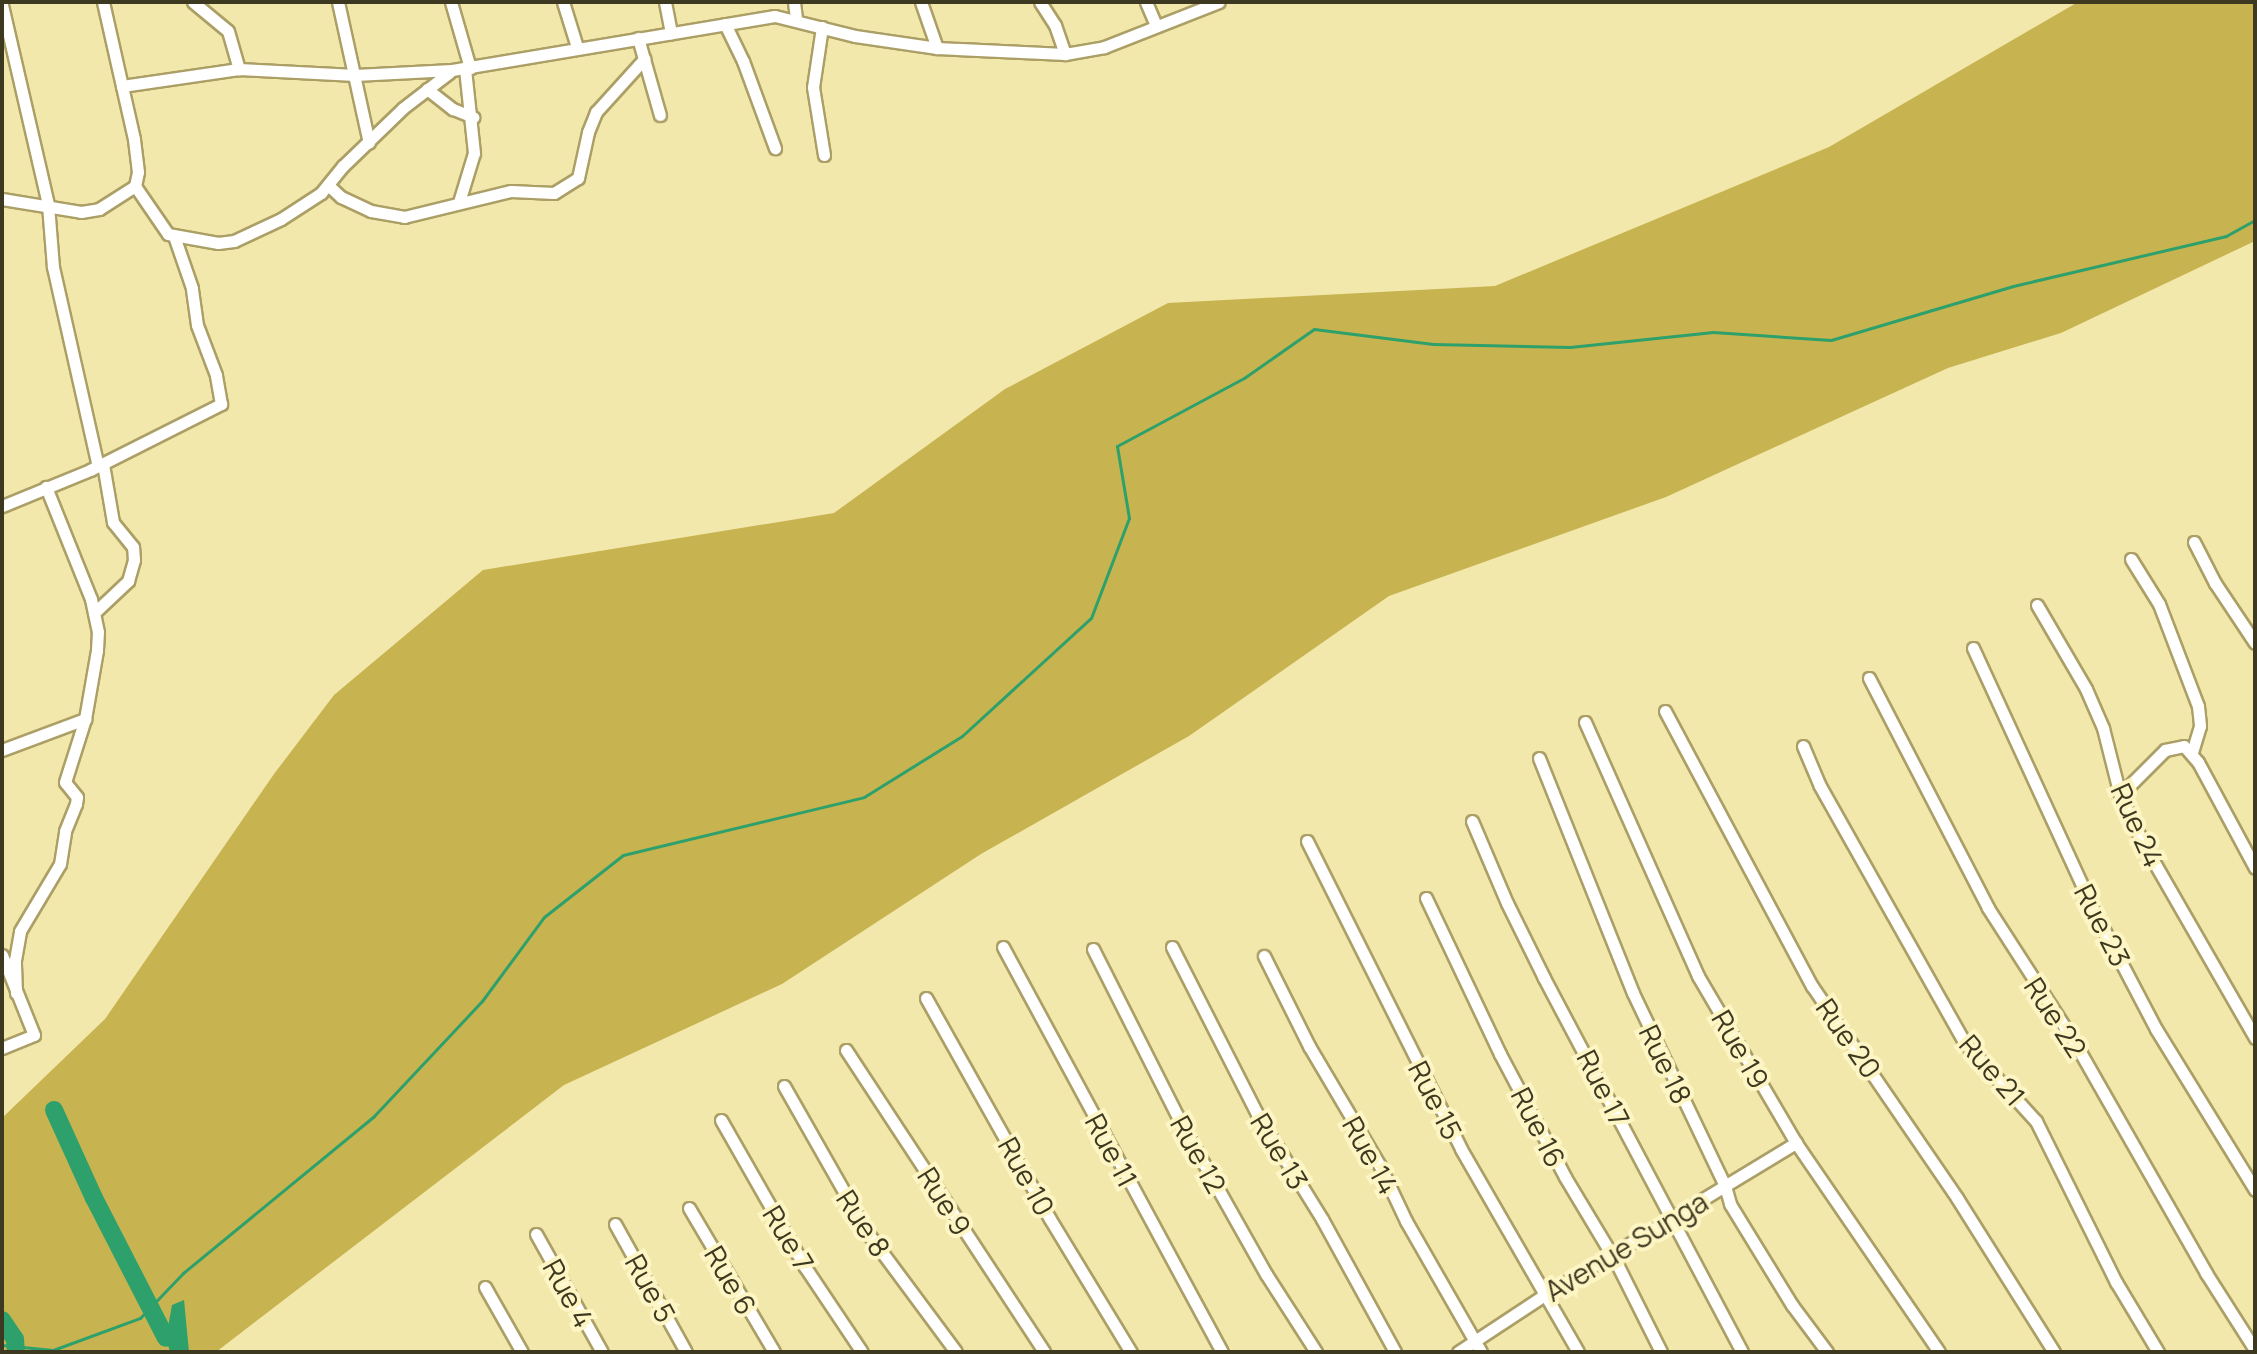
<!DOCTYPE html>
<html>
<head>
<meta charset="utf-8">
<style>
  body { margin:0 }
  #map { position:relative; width:2257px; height:1354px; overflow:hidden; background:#f3e8ac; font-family:Manrope,sans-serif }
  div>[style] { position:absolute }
  .green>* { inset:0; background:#c7b450 }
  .water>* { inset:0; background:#2ea06b }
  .stream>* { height:3px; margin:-1.5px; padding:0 1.5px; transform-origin:1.5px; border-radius:1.5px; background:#2ea06b }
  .river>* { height:18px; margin:-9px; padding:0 9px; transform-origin:9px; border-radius:9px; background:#2ea06b }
  .roads { filter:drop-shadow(2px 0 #ab9f66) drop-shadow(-2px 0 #ab9f66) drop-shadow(0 2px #ab9f66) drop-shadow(0 -2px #ab9f66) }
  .minor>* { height:11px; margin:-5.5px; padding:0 5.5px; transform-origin:5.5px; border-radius:5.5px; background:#fff }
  span { translate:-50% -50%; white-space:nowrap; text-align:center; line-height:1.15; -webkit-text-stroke:8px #fef5c5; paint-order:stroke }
  .street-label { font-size:28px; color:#3d3820 }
  .frame { position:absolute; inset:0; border:4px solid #3d3820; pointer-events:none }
</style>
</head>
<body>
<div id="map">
  <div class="green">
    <div style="clip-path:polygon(2078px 2px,2255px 2px,2255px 241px,2061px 333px,1948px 368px,1666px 497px,1389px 596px,1189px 736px,981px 854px,782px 984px,564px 1085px,216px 1352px,2px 1352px,2px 1118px,105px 1019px,274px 774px,334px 695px,483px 570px,834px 513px,1005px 389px,1168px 303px,1495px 286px,1829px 147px)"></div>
  </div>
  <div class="water">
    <div style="clip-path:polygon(184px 1300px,189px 1352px,170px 1352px,166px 1338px,172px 1305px)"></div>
  </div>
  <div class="stream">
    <div style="left:2px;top:1345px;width:51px;rotate:5.6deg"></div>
    <div style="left:53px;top:1350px;width:93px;rotate:-20.2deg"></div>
    <div style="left:140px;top:1318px;width:62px;rotate:-46.3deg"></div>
    <div style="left:183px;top:1273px;width:247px;rotate:-39.4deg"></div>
    <div style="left:374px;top:1116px;width:158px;rotate:-46.8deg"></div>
    <div style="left:482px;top:1001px;width:104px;rotate:-53.6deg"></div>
    <div style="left:544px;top:917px;width:100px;rotate:-38.1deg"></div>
    <div style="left:623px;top:855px;width:248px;rotate:-13.5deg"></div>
    <div style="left:864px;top:797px;width:115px;rotate:-31.9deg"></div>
    <div style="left:962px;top:736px;width:175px;rotate:-42.5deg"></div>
    <div style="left:1091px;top:618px;width:107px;rotate:-69.2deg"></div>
    <div style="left:1129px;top:518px;width:73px;rotate:-99.5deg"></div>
    <div style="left:1117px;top:446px;width:144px;rotate:-28.2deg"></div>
    <div style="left:1244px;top:378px;width:85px;rotate:-35deg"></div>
    <div style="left:1314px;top:329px;width:120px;rotate:7.2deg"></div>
    <div style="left:1433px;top:344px;width:137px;rotate:1.3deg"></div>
    <div style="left:1570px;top:347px;width:144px;rotate:-6deg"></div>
    <div style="left:1713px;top:332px;width:118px;rotate:3.9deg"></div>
    <div style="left:1831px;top:340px;width:190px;rotate:-16.5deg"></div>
    <div style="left:2013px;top:286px;width:219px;rotate:-13.2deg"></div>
    <div style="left:2226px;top:236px;width:33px;rotate:-29deg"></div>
  </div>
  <div class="river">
    <div style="left:54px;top:1110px;width:97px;rotate:65.6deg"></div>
    <div style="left:94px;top:1198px;width:157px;rotate:62.8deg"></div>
    <div style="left:2px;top:1320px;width:23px;rotate:56deg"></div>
    <div style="left:15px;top:1339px;width:13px;rotate:86deg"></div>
  </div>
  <div class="roads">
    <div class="minor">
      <div style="left:103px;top:2px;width:86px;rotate:77.3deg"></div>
      <div style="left:193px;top:2px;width:45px;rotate:39.6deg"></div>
      <div style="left:228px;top:31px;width:40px;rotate:74deg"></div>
      <div style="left:338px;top:2px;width:144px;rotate:77.6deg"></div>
      <div style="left:451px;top:2px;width:69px;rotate:73.9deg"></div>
      <div style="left:563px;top:2px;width:47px;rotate:72.7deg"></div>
      <div style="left:665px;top:2px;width:32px;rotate:79deg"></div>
      <div style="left:794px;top:2px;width:17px;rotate:83deg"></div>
      <div style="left:921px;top:2px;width:49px;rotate:70.8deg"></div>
      <div style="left:1040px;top:2px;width:27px;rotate:57deg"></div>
      <div style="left:1055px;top:25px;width:31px;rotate:71deg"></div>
      <div style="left:1146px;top:2px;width:26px;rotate:67deg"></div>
      <div style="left:2px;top:5px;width:205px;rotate:77deg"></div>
      <div style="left:48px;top:205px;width:62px;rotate:85.4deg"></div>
      <div style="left:53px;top:267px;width:204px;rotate:77.3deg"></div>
      <div style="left:725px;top:24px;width:41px;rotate:64.1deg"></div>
      <div style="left:743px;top:61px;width:93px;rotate:69.8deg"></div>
      <div style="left:822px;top:27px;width:61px;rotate:98.5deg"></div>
      <div style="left:813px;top:87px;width:69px;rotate:80.8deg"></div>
      <div style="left:638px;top:38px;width:80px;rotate:74.1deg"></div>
      <div style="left:427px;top:89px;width:33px;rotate:38deg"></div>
      <div style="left:453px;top:109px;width:22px;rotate:22deg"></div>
      <div style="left:328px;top:185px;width:18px;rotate:43deg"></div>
      <div style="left:341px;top:197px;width:33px;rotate:25deg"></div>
      <div style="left:371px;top:211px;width:34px;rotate:10deg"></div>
      <div style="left:404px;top:217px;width:110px;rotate:-13.7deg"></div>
      <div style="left:511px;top:191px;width:43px;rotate:2.7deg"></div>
      <div style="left:554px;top:193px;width:28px;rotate:-32deg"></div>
      <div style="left:578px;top:178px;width:47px;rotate:-77.7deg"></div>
      <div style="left:588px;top:132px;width:22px;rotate:-68deg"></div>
      <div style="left:596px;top:112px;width:72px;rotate:-47.8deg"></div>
      <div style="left:135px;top:186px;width:58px;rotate:55.5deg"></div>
      <div style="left:168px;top:234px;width:51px;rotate:10.2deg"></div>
      <div style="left:218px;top:243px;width:16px;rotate:-7deg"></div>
      <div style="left:234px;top:241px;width:52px;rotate:-25.1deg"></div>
      <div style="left:281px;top:219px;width:48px;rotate:-33deg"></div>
      <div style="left:321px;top:193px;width:35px;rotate:-51deg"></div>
      <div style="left:343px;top:166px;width:83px;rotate:-44deg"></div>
      <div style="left:403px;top:108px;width:59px;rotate:-37.5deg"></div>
      <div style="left:2px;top:199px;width:80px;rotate:9.3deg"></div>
      <div style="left:81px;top:212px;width:18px;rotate:-9deg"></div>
      <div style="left:99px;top:209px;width:43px;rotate:-32.6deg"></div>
      <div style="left:135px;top:186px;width:14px;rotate:-78deg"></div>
      <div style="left:138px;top:172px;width:33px;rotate:-97deg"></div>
      <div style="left:134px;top:139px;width:54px;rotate:-102.8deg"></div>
      <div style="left:122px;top:86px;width:118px;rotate:-8.3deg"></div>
      <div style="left:239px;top:69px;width:116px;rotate:3deg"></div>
      <div style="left:355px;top:75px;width:97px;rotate:-3deg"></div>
      <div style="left:452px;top:70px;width:327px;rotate:-9.5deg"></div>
      <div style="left:775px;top:16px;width:82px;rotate:14deg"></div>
      <div style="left:855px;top:36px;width:83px;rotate:8.3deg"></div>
      <div style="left:937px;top:48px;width:128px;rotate:2.7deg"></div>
      <div style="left:1065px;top:54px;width:40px;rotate:-10deg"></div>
      <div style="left:1104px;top:47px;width:123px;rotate:-21.4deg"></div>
      <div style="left:459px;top:202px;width:51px;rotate:-73deg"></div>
      <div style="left:474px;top:153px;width:84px;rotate:-96.1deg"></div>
      <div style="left:2px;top:506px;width:95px;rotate:-22.2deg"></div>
      <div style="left:90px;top:470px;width:147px;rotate:-26.7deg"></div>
      <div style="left:221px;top:404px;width:29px;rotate:-100deg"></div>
      <div style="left:216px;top:375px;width:53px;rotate:-110.8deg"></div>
      <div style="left:197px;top:325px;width:37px;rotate:-98deg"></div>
      <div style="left:192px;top:288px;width:55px;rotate:-109.1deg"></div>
      <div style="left:2194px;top:542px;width:46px;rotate:62.9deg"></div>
      <div style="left:2215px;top:583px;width:72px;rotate:56.3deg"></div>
      <div style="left:2131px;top:559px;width:53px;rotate:58.1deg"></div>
      <div style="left:2159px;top:604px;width:109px;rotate:69.1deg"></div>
      <div style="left:2198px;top:706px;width:20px;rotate:84deg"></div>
      <div style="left:2200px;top:726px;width:28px;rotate:107deg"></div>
      <div style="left:2037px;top:605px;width:97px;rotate:59.7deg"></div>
      <div style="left:2086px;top:689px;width:43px;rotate:66.4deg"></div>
      <div style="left:2103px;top:728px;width:69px;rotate:75.8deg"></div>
      <div style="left:2120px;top:795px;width:53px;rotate:64.4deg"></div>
      <div style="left:2143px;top:843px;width:225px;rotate:60.1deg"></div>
      <div style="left:94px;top:613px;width:47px;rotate:-43.3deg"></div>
      <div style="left:128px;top:581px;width:22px;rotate:-74deg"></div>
      <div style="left:134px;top:560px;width:13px;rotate:-94deg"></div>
      <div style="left:133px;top:547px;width:32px;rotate:-129deg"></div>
      <div style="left:113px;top:522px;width:59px;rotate:-99.8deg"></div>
      <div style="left:1973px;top:648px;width:285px;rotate:65.3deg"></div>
      <div style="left:2092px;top:907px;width:138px;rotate:62.3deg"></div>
      <div style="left:2156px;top:1029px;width:189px;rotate:58.4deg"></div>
      <div style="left:1869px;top:678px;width:259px;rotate:62.6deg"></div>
      <div style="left:1988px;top:908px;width:161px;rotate:57.2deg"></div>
      <div style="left:2075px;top:1043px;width:265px;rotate:60.3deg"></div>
      <div style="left:2206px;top:1273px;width:91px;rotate:57.5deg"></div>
      <div style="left:1665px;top:711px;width:312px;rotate:61.9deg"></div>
      <div style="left:1812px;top:986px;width:257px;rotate:55.6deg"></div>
      <div style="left:1957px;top:1198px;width:182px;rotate:57.8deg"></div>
      <div style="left:1585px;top:722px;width:278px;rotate:66deg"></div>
      <div style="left:1698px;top:976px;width:194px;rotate:59.6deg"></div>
      <div style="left:1796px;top:1143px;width:253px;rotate:55.6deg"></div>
      <div style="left:1803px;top:746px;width:43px;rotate:67deg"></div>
      <div style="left:1820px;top:786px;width:294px;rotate:60.6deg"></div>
      <div style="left:1964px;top:1042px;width:107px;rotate:47.7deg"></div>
      <div style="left:2036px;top:1121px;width:180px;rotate:63.6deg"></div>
      <div style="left:2116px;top:1282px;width:82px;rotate:59deg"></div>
      <div style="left:2px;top:750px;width:89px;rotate:-20.5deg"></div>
      <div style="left:1539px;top:758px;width:253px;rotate:68.2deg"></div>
      <div style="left:1633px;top:993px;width:214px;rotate:64.5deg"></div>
      <div style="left:1725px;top:1186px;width:19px;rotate:74deg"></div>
      <div style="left:1730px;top:1204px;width:119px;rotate:58.5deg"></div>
      <div style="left:1792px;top:1305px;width:59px;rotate:53.3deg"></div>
      <div style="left:2120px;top:795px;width:64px;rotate:-45deg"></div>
      <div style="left:2165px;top:750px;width:19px;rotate:-12deg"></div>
      <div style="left:2184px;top:746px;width:21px;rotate:49deg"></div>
      <div style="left:2198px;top:762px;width:120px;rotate:61.7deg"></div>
      <div style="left:1472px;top:821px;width:89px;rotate:66.9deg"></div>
      <div style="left:1507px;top:903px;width:84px;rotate:63.7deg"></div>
      <div style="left:1544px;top:978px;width:423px;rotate:62.1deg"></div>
      <div style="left:1307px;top:841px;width:344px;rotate:63.4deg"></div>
      <div style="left:1461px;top:1149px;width:234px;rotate:60deg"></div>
      <div style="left:1426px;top:898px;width:173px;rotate:64.6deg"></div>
      <div style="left:1500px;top:1054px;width:139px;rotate:62.1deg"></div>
      <div style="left:1565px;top:1177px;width:99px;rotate:59deg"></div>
      <div style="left:1616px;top:1262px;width:101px;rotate:63.4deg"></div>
      <div style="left:1003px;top:947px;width:460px;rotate:61.6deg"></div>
      <div style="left:1172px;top:947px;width:187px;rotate:63deg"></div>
      <div style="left:1257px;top:1114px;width:123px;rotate:58.2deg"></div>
      <div style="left:1322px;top:1219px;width:152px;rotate:61.2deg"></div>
      <div style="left:1093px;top:949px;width:197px;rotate:63.2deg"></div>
      <div style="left:1182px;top:1125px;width:171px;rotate:60.6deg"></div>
      <div style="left:1266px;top:1274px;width:93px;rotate:57.3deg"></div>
      <div style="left:2px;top:955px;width:86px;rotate:68.2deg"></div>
      <div style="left:34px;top:1035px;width:35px;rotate:158deg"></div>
      <div style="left:1264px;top:956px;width:101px;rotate:63.4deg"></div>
      <div style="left:1309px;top:1046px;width:139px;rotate:59.4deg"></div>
      <div style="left:1380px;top:1166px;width:61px;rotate:64.7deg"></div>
      <div style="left:1406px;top:1221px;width:151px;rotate:60.2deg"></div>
      <div style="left:16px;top:993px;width:33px;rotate:-92deg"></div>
      <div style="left:15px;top:960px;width:29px;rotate:-80deg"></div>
      <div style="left:20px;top:931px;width:78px;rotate:-59.2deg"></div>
      <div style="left:60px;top:864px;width:33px;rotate:-81deg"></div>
      <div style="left:65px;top:831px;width:29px;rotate:-68deg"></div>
      <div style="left:76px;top:804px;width:7px;rotate:-82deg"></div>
      <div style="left:77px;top:797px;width:19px;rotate:-129deg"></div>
      <div style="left:65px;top:782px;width:66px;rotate:-72.4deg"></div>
      <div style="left:85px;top:719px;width:70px;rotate:-80.1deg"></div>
      <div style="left:97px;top:650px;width:18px;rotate:-87deg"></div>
      <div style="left:98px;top:632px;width:34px;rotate:-102deg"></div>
      <div style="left:91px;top:599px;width:121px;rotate:-111.9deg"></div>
      <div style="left:926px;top:998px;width:253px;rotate:60.7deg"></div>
      <div style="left:1050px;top:1219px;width:156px;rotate:58.7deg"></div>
      <div style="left:846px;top:1050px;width:361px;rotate:56.7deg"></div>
      <div style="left:784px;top:1086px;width:168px;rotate:60.4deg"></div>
      <div style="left:867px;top:1232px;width:149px;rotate:53.4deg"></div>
      <div style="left:721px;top:1120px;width:169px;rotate:60.3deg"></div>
      <div style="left:805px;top:1267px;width:102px;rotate:56.2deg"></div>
      <div style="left:689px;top:1208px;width:167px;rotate:59.4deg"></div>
      <div style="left:615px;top:1224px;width:146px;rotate:61deg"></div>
      <div style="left:536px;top:1234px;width:135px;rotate:60.8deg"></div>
      <div style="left:485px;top:1287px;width:75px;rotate:60.4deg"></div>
      <div style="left:1458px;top:1352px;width:102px;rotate:-33.4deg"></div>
      <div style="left:1543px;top:1296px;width:296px;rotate:-31.2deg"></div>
    </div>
  </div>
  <div class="street-label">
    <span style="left:2138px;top:825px;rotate:66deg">Rue 24</span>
    <span style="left:2103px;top:925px;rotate:63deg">Rue 23</span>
    <span style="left:2056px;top:1017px;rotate:57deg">Rue 22</span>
    <span style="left:1849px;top:1038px;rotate:55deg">Rue 20</span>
    <span style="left:1741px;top:1049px;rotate:60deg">Rue 19</span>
    <span style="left:1666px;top:1064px;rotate:64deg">Rue 18</span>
    <span style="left:1993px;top:1070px;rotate:49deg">Rue 21</span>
    <span style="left:1604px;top:1088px;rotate:63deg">Rue 17</span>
    <span style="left:1436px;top:1100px;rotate:63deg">Rue 15</span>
    <span style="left:1539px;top:1127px;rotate:63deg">Rue 16</span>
    <span style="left:1112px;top:1150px;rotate:62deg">Rue 11</span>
    <span style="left:1280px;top:1151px;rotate:59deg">Rue 13</span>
    <span style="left:1199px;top:1154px;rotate:61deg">Rue 12</span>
    <span style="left:1371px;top:1155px;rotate:61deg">Rue 14</span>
    <span style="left:1027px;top:1176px;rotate:61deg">Rue 10</span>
    <span style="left:945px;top:1201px;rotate:58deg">Rue 9</span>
    <span style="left:864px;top:1223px;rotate:57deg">Rue 8</span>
    <span style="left:789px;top:1238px;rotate:59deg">Rue 7</span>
    <span style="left:1626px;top:1246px;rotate:-31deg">Avenue Sunga</span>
    <span style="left:731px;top:1280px;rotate:60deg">Rue 6</span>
    <span style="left:651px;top:1288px;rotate:61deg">Rue 5</span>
    <span style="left:569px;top:1293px;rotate:61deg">Rue 4</span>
  </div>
  <div class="frame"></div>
</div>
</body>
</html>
